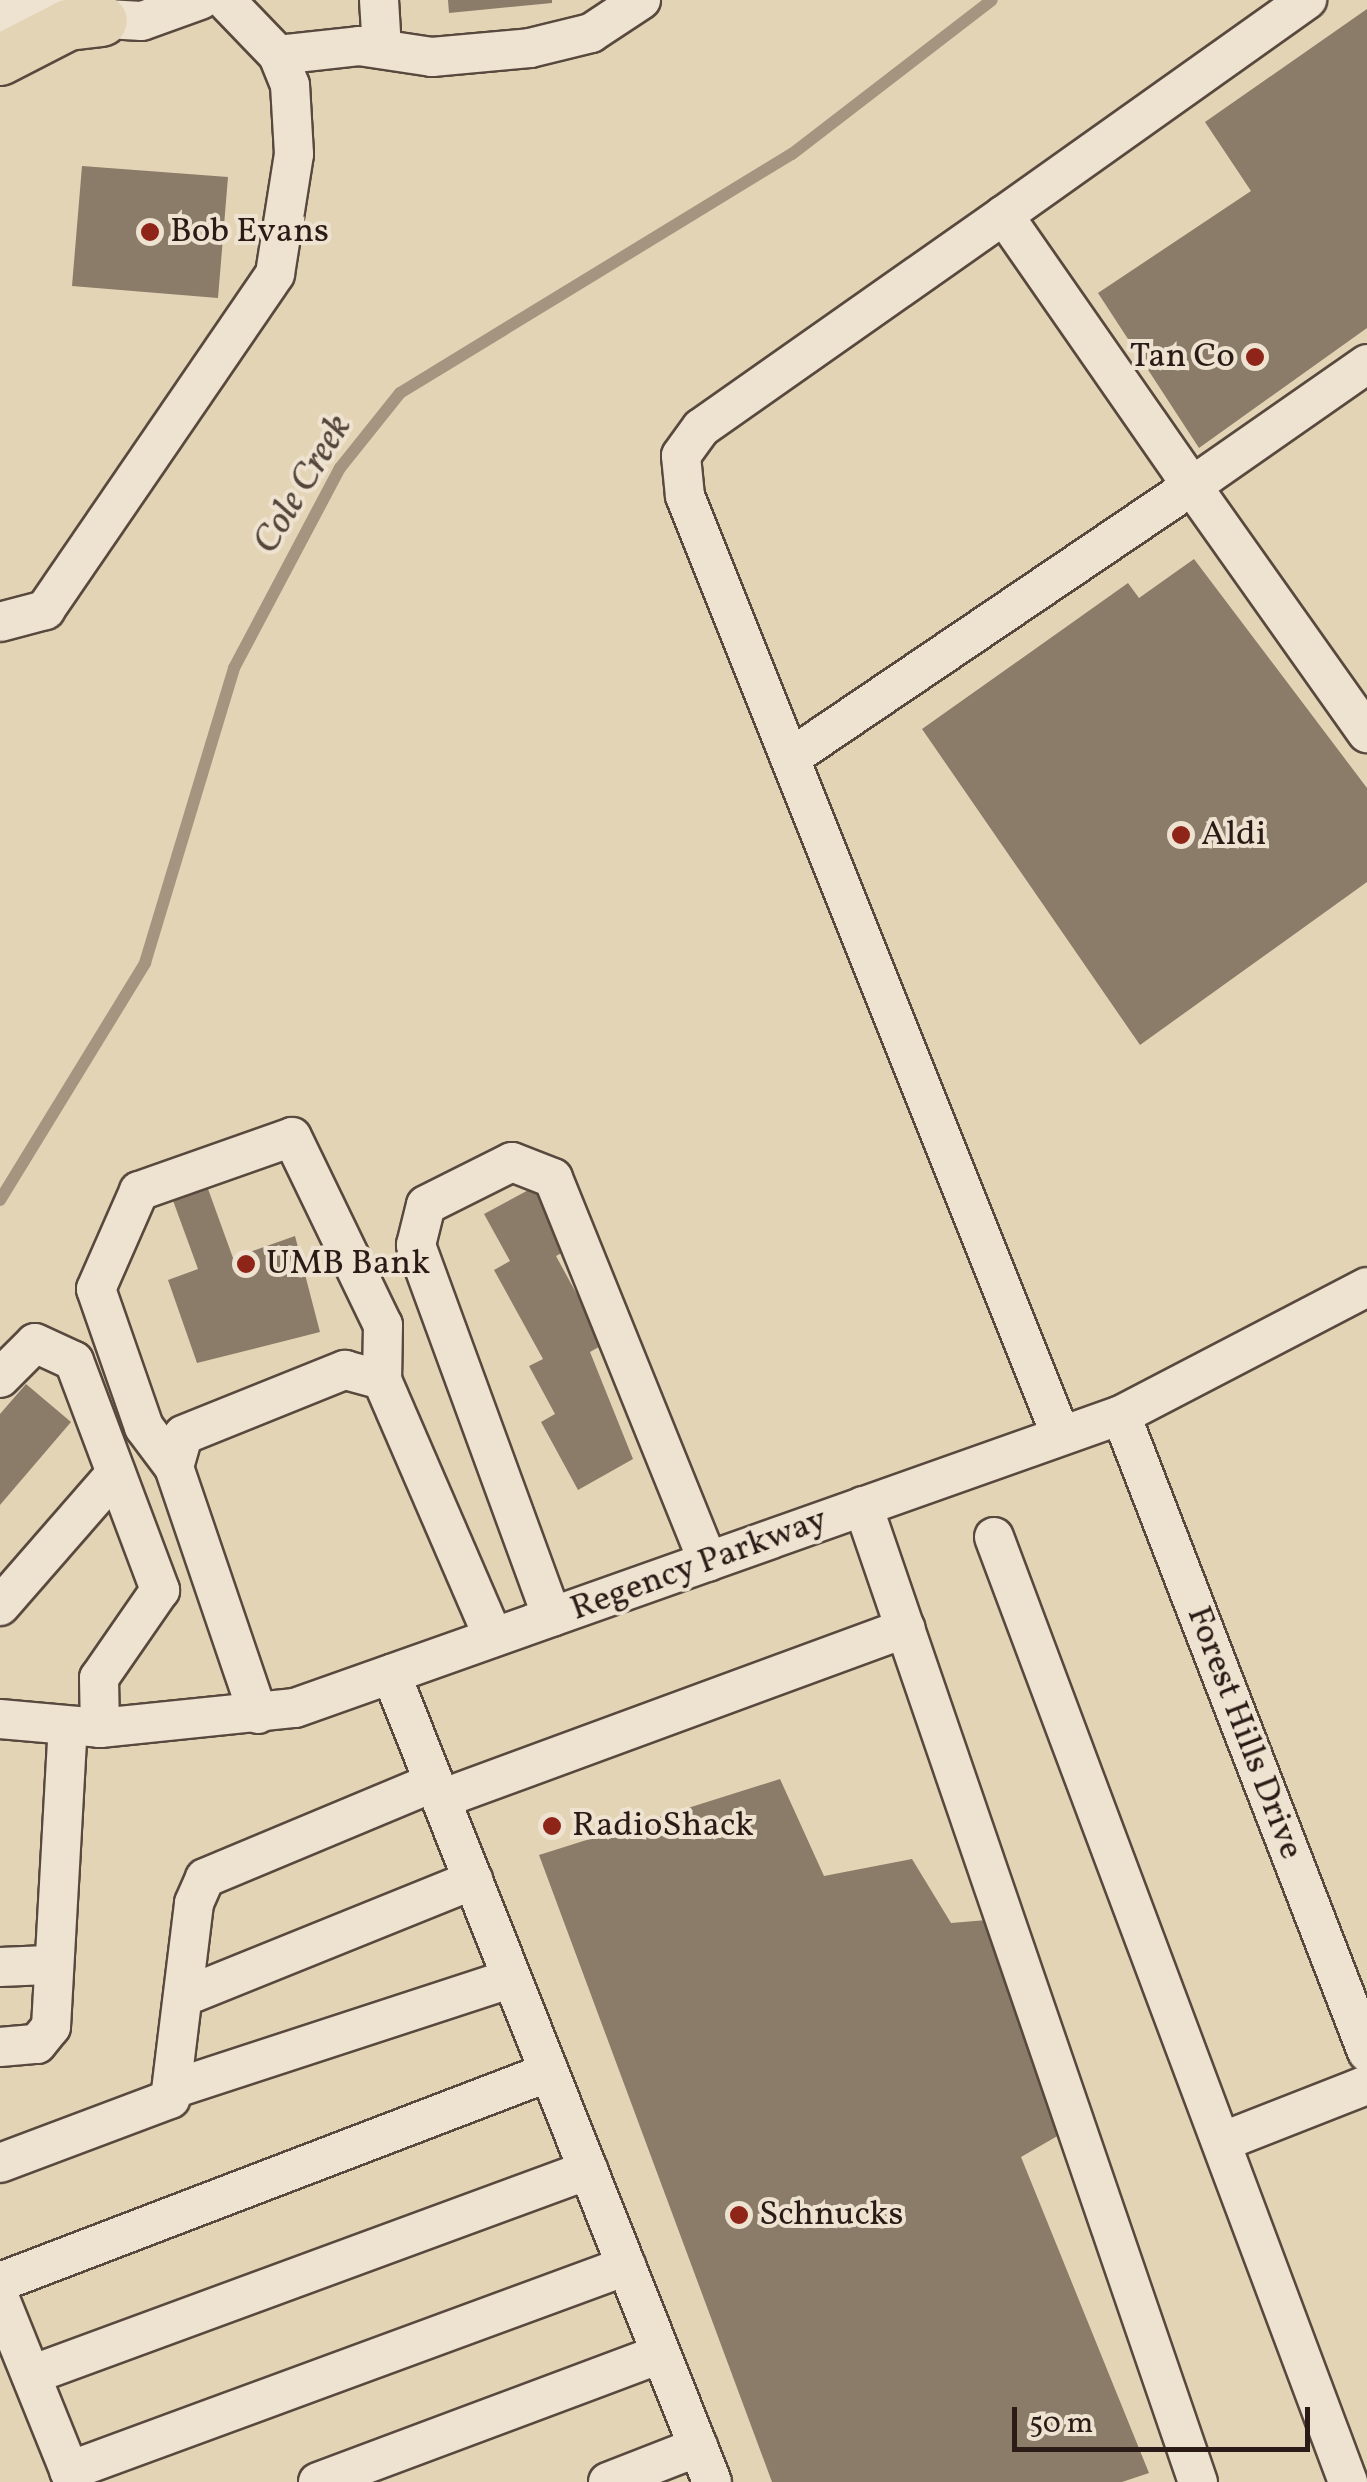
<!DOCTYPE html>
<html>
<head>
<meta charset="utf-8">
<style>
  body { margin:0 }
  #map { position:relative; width:1367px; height:2482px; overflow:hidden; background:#e4d4b6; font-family:Vollkorn,serif }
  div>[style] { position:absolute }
  .stream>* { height:12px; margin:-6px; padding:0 6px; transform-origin:6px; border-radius:6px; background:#a59580 }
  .building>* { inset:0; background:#8b7b69 }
  .roads { filter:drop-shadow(2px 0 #58493e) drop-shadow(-2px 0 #58493e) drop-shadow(0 2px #58493e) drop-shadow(0 -2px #58493e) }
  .minor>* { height:38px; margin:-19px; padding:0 19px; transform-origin:19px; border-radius:19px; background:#ede3d0 }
  .major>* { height:50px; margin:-25px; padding:0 25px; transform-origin:25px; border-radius:25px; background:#e4d4b6 }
  .dots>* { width:28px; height:28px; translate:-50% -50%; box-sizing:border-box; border:5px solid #ede3d0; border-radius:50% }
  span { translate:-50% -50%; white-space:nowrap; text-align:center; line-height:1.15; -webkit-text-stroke:8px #ede3d0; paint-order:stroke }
  .poi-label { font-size:35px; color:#2a1b16 }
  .left { translate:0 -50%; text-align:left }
  .right { translate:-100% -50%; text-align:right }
  .street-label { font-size:35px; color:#2a1b16 }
  .water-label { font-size:38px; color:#55463b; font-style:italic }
  .scale { position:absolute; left:1012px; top:2407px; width:298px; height:45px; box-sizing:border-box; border:5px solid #2a1b16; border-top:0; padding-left:12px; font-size:30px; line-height:35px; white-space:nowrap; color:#2a1b16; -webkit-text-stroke:8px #ede3d0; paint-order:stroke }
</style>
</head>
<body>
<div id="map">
  <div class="stream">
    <div style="left:0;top:1200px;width:278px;rotate:-58.5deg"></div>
    <div style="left:145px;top:963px;width:308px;rotate:-73.2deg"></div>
    <div style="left:234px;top:668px;width:226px;rotate:-62.1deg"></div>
    <div style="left:340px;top:468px;width:96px;rotate:-51.3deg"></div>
    <div style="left:400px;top:393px;width:459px;rotate:-31.4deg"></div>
    <div style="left:792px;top:154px;width:252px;rotate:-37.6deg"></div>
  </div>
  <div class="building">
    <div style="clip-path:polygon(448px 0,552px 0,552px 3px,449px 13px)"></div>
    <div style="clip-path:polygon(1367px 9px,1367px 328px,1199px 448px,1098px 293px,1251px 191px,1205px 122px)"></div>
    <div style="clip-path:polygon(82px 166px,228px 177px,218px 298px,72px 286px)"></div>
    <div style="clip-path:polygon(1194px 559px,1367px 788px,1367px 882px,1140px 1045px,922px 729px,1128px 583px,1139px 598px)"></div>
    <div style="clip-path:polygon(203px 1175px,233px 1258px,295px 1236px,320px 1332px,197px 1363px,168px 1280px,198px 1269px,168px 1187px)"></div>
    <div style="clip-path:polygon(536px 1186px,571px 1248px,556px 1256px,604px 1344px,590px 1352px,633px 1459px,578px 1490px,541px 1422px,555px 1414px,529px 1366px,543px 1359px,494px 1270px,510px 1261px,484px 1214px)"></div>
    <div style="clip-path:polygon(26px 1384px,71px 1422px,0 1505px,0 1414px)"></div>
    <div style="clip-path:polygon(780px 1779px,824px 1876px,912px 1859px,951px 1923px,987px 1920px,1073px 2127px,1021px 2157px,1149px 2473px,1122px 2482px,772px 2482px,539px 1855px)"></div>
  </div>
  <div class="roads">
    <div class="minor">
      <div style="left:379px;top:0;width:49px;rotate:86.5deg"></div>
      <div style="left:0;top:13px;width:142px;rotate:3.2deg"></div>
      <div style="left:142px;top:21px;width:62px;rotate:-19.9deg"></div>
      <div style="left:278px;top:55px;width:81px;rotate:-6.3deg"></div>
      <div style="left:359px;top:46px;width:74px;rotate:8.6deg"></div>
      <div style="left:432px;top:57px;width:98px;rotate:-5.2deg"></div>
      <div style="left:530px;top:48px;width:63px;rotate:-13.8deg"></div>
      <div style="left:591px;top:33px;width:60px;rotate:-33.4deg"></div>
      <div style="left:1004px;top:215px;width:372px;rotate:-35.4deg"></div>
      <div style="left:1367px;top:364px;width:213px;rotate:145.1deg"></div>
      <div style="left:1192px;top:486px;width:303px;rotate:54.7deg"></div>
      <div style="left:0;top:622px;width:47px;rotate:-14.9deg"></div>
      <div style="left:45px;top:610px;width:407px;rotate:-55.6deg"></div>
      <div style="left:275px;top:274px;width:121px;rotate:-81deg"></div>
      <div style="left:294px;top:154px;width:69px;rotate:-93.3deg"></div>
      <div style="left:290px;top:85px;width:32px;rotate:-112deg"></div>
      <div style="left:278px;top:55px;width:76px;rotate:-133.9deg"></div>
      <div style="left:790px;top:758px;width:485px;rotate:-34.1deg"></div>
      <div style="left:1192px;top:486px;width:330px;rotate:-124.8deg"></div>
      <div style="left:1004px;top:215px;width:370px;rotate:144.9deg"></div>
      <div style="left:701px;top:428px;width:34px;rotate:126deg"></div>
      <div style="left:681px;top:456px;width:40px;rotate:84.3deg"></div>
      <div style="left:685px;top:496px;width:1012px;rotate:68.2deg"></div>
      <div style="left:0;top:1378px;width:49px;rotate:-45deg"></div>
      <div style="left:35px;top:1343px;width:43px;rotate:24.8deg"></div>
      <div style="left:74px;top:1361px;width:245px;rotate:69.4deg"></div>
      <div style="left:160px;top:1590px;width:107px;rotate:124.7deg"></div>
      <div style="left:99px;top:1678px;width:50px;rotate:88.9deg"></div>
      <div style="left:1121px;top:1415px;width:683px;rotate:68.88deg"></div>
      <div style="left:174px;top:1467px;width:50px;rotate:-126.9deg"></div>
      <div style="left:144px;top:1427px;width:146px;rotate:-109.2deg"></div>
      <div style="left:96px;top:1289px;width:107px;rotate:-66.3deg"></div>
      <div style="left:139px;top:1191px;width:162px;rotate:-19.4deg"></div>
      <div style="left:292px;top:1137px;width:209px;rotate:64.2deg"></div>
      <div style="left:383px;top:1325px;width:55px;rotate:91deg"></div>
      <div style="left:863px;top:1506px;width:1032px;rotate:71.06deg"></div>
      <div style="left:994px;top:1537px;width:1009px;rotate:69.46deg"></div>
      <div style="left:0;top:1606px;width:176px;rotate:-48.9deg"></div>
      <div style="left:552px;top:1617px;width:396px;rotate:-110.1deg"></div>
      <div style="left:416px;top:1245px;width:41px;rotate:-76deg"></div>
      <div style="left:426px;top:1205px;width:96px;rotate:-26.6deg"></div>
      <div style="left:512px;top:1162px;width:44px;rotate:21.3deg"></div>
      <div style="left:553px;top:1178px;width:414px;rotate:68deg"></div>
      <div style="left:391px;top:1674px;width:869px;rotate:68.33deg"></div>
      <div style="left:258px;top:1714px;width:261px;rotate:-108.8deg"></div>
      <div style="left:174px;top:1467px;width:33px;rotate:-74deg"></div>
      <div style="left:183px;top:1435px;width:175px;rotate:-21.9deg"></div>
      <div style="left:345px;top:1370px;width:38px;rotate:15deg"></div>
      <div style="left:382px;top:1380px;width:280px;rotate:66.6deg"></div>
      <div style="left:0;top:1719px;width:100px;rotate:5.1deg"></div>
      <div style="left:100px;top:1728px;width:196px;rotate:-5.9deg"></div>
      <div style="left:295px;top:1708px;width:876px;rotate:-19.53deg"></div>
      <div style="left:1121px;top:1415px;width:277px;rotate:-27.5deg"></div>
      <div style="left:441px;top:1799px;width:495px;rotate:-20.2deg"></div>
      <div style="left:0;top:1967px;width:48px;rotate:-2.4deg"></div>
      <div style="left:186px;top:1996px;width:310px;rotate:-22deg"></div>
      <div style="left:0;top:2047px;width:37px;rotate:-5deg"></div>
      <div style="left:37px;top:2044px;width:22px;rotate:-51deg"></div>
      <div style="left:51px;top:2027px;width:301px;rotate:-86.8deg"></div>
      <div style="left:179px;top:2087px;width:350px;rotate:-18.1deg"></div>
      <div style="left:1224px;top:2141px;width:154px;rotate:-21.4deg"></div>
      <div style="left:0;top:2163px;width:182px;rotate:-20.6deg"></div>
      <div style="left:170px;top:2099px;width:197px;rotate:-83deg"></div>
      <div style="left:194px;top:1903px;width:27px;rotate:-66deg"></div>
      <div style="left:205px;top:1878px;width:248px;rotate:-22.7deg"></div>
      <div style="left:0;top:2282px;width:588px;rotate:-20.93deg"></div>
      <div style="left:0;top:2299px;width:197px;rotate:68deg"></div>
      <div style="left:31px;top:2375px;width:594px;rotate:-20.21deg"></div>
      <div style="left:69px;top:2471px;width:594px;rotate:-20.21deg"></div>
      <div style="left:318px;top:2482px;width:366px;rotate:-20.5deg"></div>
      <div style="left:608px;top:2482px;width:97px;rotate:-21.3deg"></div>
    </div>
    <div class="major">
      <div style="left:0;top:60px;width:76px;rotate:-27.2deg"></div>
      <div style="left:68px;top:25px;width:34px;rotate:-7deg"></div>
    </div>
  </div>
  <div class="dots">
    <div style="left:150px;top:232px;background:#8f2418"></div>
    <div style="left:1255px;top:357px;background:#8f2418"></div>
    <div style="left:1181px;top:835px;background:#8f2418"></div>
    <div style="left:246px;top:1264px;background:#8f2418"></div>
    <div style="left:552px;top:1826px;background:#8f2418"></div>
    <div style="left:739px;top:2215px;background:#8f2418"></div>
  </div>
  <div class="poi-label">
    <span class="left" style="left:170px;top:232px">Bob Evans</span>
    <span class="right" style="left:1235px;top:357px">Tan Co</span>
    <span class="left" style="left:1201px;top:835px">Aldi</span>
    <span class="left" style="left:266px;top:1264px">UMB Bank</span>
    <span class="left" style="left:572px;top:1826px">RadioShack</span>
    <span class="left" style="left:759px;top:2215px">Schnucks</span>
  </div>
  <div class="street-label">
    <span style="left:699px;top:1565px;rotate:-20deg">Regency Parkway</span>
    <span style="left:1244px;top:1733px;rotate:69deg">Forest Hills Drive</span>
  </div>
  <div class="water-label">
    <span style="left:304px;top:485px;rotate:-59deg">Cole Creek</span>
  </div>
  <div class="scale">50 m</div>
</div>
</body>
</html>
